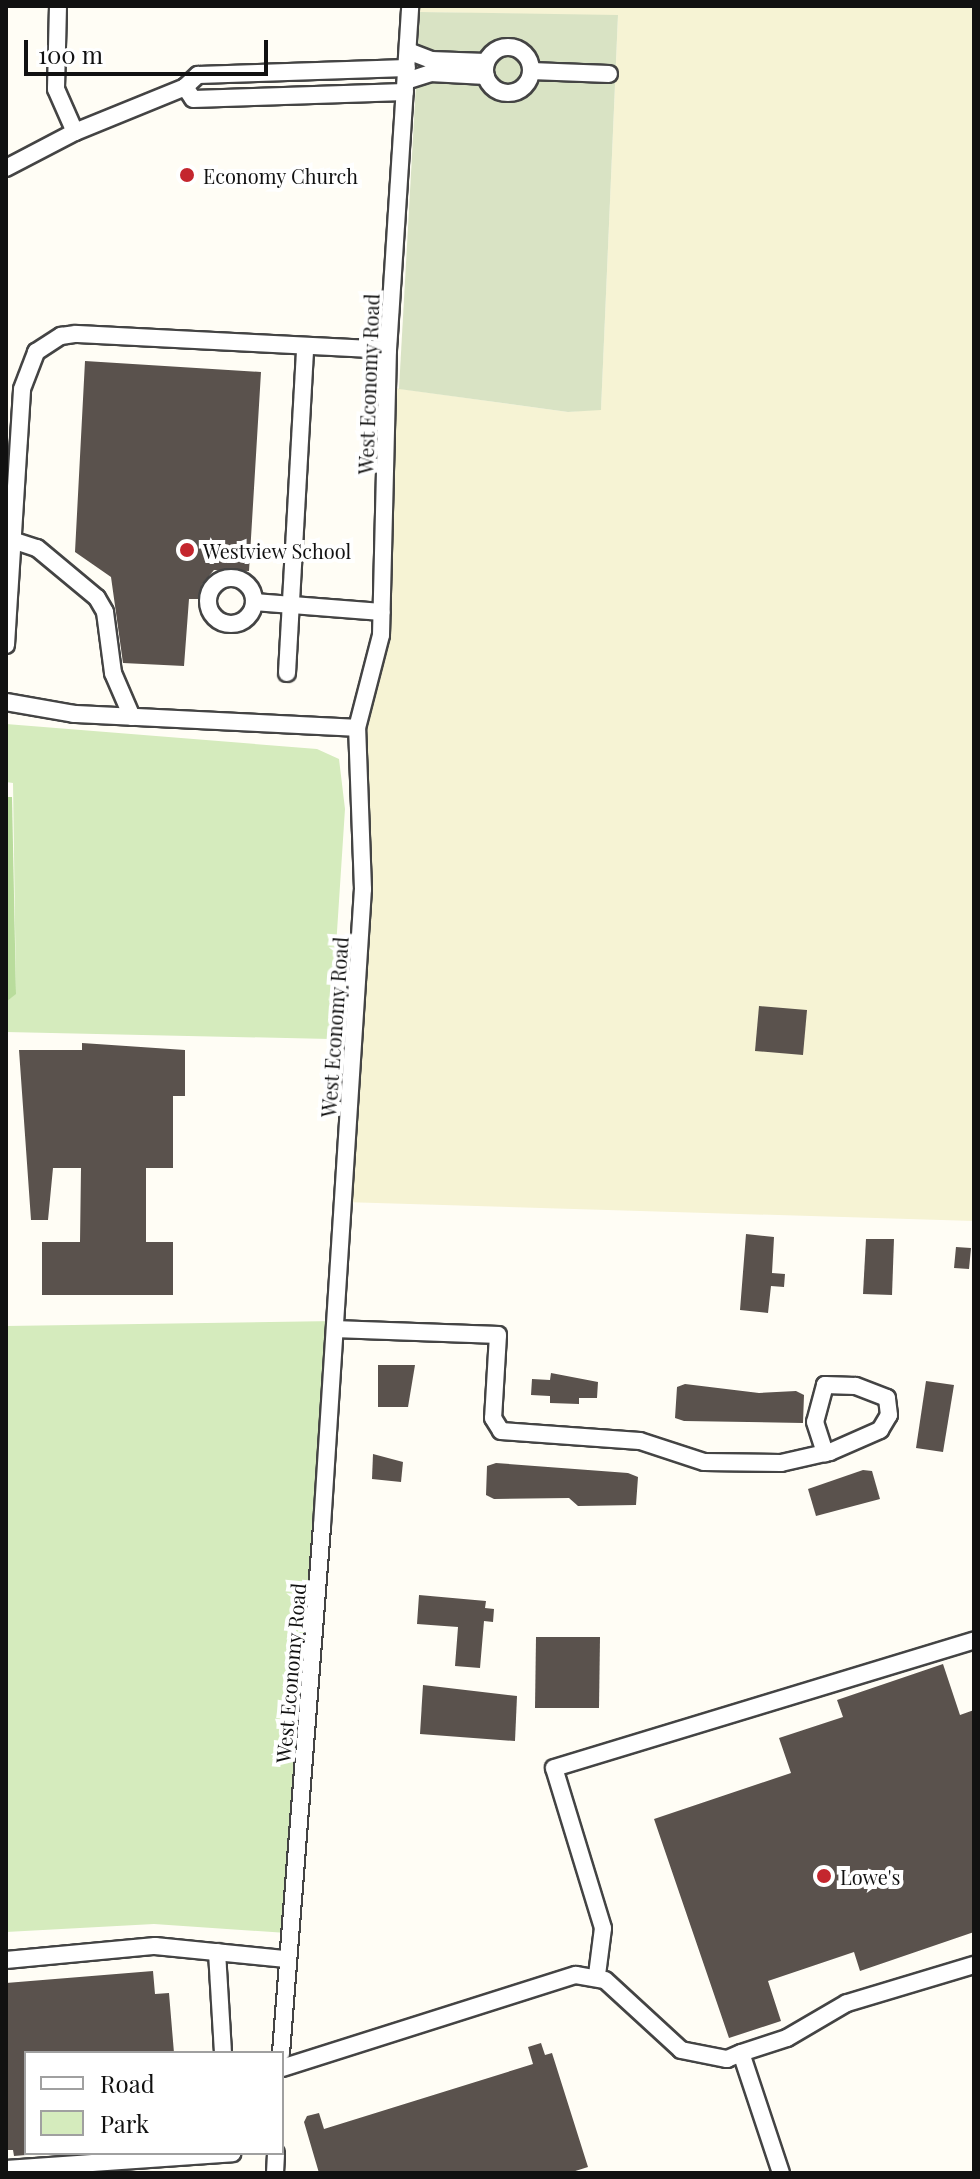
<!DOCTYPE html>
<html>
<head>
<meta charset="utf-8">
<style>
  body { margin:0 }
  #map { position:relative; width:980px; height:2179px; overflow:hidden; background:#fffdf5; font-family:"Playfair Display",serif }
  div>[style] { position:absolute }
  .farmland>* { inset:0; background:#f6f3d4 }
  .green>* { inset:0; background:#d5ebbd }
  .forest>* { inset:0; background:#b9dc9c }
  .cemetery>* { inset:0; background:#d9e3c4 }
  .building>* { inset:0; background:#5a524d }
  .roads { filter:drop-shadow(2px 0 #444) drop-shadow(-2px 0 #444) drop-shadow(0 2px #444) drop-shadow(0 -2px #444) }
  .minor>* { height:16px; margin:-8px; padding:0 8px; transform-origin:8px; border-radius:8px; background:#fff }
  .minor>.ring { margin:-8px; padding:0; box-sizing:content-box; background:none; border:16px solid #fff; border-radius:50% }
  .dots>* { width:22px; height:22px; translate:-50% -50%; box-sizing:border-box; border:4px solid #fff; border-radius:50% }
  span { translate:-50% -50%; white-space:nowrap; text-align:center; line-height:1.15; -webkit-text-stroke:8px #fff; paint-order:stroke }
  .poi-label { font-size:20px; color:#111 }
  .left { translate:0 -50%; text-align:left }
  .street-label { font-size:20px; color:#111 }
  .frame { position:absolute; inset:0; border:8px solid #111; pointer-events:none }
  .legend { position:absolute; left:24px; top:2051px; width:260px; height:104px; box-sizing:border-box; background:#fff; border:2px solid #a0a0a0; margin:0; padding:10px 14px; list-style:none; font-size:24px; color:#111 }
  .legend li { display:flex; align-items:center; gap:16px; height:40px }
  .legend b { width:40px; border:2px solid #a0a0a0 }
  .scale { position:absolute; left:24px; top:40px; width:244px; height:36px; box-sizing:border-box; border:4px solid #111; border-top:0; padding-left:10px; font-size:24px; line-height:28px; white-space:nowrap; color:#111; -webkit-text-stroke:6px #fff; paint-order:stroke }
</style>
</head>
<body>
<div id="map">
  <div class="farmland">
    <div style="clip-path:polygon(417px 6px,974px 6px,974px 1221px,343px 1202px,355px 1019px,357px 728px,381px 635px,387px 387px,568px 412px,601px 409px,618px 16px,420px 12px)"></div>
  </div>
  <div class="green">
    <div style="clip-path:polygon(6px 724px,317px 749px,339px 759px,345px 809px,330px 1039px,6px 1032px,6px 1002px,16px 993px,13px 783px,6px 782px)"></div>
    <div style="clip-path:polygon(336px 1321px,287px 1933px,154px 1924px,6px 1932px,6px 1326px)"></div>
  </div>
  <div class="forest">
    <div style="clip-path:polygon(6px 797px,12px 797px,16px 994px,6px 1002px)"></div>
  </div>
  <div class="cemetery">
    <div style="clip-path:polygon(420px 12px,618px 15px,601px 410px,568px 412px,399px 389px)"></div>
  </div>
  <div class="building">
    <div style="clip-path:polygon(85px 361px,261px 372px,249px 571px,214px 570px,202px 584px,199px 599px,189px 599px,184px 666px,123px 663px,111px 577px,75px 552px)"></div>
    <div style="clip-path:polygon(759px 1006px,807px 1010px,803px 1055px,755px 1051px)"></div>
    <div style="clip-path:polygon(82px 1043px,185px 1050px,185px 1096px,173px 1096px,173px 1168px,146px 1168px,146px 1242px,173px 1242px,173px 1295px,42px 1295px,42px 1242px,80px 1242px,81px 1168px,53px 1168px,48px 1220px,31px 1220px,19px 1050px,82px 1050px)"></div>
    <div style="clip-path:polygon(746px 1234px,774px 1237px,772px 1273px,785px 1274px,784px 1287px,771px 1286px,768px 1313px,740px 1310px)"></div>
    <div style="clip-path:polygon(866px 1239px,894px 1239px,892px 1295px,863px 1294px)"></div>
    <div style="clip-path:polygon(956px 1247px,971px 1248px,969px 1269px,954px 1268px)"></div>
    <div style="clip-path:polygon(378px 1365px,415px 1365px,408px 1407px,378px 1407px)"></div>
    <div style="clip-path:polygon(551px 1373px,598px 1382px,597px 1398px,579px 1398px,579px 1404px,550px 1403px,550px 1396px,531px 1395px,532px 1379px,550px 1380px)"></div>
    <div style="clip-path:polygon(926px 1381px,954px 1385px,943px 1452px,916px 1448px)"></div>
    <div style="clip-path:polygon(685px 1384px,759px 1393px,796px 1391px,804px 1395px,803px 1423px,684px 1421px,675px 1418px,677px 1387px)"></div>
    <div style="clip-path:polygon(373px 1454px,403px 1462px,401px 1482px,372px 1479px)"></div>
    <div style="clip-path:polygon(496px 1463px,628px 1473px,638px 1477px,636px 1505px,578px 1506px,569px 1498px,494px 1499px,486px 1495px,487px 1466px)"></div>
    <div style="clip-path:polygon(863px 1470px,872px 1471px,880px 1499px,816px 1516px,808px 1489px)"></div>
    <div style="clip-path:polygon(419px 1595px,486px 1601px,485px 1608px,494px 1609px,493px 1622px,484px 1621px,480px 1668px,455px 1666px,458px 1627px,417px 1624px)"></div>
    <div style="clip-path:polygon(536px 1637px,600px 1637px,599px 1708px,535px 1708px)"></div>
    <div style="clip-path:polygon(943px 1664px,960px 1715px,974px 1710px,974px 1932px,860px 1971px,854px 1952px,768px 1981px,781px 2021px,729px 2038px,654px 1819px,791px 1773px,779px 1738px,843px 1717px,837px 1700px)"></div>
    <div style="clip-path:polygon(423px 1685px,517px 1696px,515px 1741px,420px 1734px)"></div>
    <div style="clip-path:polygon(153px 1971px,155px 1994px,169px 1993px,174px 2053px,26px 2053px,26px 2155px,14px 2156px,13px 2150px,6px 2150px,6px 1983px)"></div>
    <div style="clip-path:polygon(541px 2043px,545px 2055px,552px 2053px,588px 2167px,569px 2173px,319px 2173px,304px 2122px,307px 2116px,319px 2113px,324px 2129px,533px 2064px,528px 2047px)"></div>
  </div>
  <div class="roads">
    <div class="minor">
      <div style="left:58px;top:6px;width:83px;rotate:91.4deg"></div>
      <div style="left:56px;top:89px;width:47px;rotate:66.2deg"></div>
      <div class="ring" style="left:485px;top:47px;width:30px;height:30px"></div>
      <div style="left:408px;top:51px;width:25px;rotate:21deg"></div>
      <div style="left:431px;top:60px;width:55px;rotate:2.1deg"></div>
      <div style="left:531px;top:71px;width:78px;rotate:2.2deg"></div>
      <div style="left:406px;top:81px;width:25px;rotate:-18deg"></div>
      <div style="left:430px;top:73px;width:56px;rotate:3.1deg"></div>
      <div style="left:185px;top:87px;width:14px;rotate:56deg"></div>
      <div style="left:193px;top:99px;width:212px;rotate:-1.9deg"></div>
      <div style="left:6px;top:168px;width:78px;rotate:-27.6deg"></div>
      <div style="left:75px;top:132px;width:119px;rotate:-22.2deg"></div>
      <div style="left:185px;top:87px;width:18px;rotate:-43deg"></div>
      <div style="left:198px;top:75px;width:209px;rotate:-1.9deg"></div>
      <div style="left:12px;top:540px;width:26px;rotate:18deg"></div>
      <div style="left:37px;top:548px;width:78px;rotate:39.8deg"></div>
      <div style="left:97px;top:598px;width:16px;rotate:60deg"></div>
      <div style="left:105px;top:612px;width:62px;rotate:82.5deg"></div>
      <div style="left:113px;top:673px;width:48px;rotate:66.6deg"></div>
      <div class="ring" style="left:208px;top:578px;width:30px;height:30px"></div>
      <div style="left:254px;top:602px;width:128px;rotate:4.5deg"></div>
      <div style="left:6px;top:645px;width:256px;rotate:-86.4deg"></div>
      <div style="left:22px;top:389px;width:40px;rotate:-69deg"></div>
      <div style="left:36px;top:352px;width:30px;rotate:-33deg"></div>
      <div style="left:61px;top:336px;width:15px;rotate:-8deg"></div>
      <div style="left:76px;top:334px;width:312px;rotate:2.9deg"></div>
      <div style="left:287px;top:673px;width:327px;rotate:-86.8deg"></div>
      <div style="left:6px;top:702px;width:69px;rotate:10deg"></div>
      <div style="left:74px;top:714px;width:283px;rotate:2.8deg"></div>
      <div style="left:335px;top:1329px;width:163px;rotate:2.1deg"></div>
      <div style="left:498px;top:1335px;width:83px;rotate:93.4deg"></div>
      <div style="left:493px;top:1418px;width:15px;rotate:58deg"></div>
      <div style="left:501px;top:1431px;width:139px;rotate:4.1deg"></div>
      <div style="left:640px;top:1441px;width:67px;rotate:18.2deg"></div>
      <div style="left:704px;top:1462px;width:77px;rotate:0.7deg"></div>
      <div style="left:781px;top:1463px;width:45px;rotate:-12.8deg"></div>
      <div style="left:825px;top:1453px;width:5px;rotate:-11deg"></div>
      <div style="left:830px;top:1452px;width:55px;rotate:-23.7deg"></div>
      <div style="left:880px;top:1430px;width:17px;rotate:-59deg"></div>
      <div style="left:889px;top:1415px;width:17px;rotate:-97deg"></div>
      <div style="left:887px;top:1398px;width:34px;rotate:-159deg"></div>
      <div style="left:855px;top:1386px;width:30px;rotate:-178deg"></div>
      <div style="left:825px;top:1385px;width:38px;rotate:105deg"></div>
      <div style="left:815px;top:1422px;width:33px;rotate:72deg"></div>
      <div style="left:217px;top:1952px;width:101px;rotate:86.6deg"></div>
      <div style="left:6px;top:1960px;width:150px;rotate:-5.4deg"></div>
      <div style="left:155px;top:1946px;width:132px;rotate:5.7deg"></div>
      <div style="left:597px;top:1975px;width:47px;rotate:-82.7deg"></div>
      <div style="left:603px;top:1928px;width:167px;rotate:-107deg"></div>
      <div style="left:554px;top:1768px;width:439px;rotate:-16.9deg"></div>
      <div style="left:281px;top:2053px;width:529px;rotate:-85.55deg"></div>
      <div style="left:322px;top:1526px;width:638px;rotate:-86.32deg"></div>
      <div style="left:363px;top:889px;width:161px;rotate:-92.1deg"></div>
      <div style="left:357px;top:728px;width:96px;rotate:-75.5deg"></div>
      <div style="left:381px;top:635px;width:285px;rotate:-88.6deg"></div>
      <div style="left:388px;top:350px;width:345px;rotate:-86.3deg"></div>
      <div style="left:282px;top:2068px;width:308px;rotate:-17.6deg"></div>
      <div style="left:576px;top:1975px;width:29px;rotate:10deg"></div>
      <div style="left:605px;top:1980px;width:103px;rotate:42.6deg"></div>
      <div style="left:681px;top:2050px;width:47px;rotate:11.1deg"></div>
      <div style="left:727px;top:2059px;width:15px;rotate:-23deg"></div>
      <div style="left:6px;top:2169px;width:227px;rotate:-4deg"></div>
      <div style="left:275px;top:2173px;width:20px;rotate:-87deg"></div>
      <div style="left:781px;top:2173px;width:126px;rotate:-108.4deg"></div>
      <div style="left:741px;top:2053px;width:48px;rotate:-18.1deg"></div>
      <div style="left:787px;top:2038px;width:69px;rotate:-30.3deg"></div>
      <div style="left:847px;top:2003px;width:133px;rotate:-16.7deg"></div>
    </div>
  </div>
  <div class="dots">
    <div style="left:187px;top:175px;background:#c4262e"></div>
    <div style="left:187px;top:550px;background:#c4262e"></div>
    <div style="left:824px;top:1876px;background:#c4262e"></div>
  </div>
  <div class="poi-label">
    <span class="left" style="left:203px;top:175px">Economy Church</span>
    <span class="left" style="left:203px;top:550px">Westview School</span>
    <span class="left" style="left:840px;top:1876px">Lowe's</span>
  </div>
  <div class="street-label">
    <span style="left:368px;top:384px;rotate:-88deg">West Economy Road</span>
    <span style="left:334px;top:1027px;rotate:-86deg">West Economy Road</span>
    <span style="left:290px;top:1673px;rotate:-85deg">West Economy Road</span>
  </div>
  <div class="frame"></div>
  <ul class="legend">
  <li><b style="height:10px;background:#fff"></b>Road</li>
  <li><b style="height:22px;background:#d5ebbd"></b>Park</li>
  </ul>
  <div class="scale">100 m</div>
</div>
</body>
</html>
